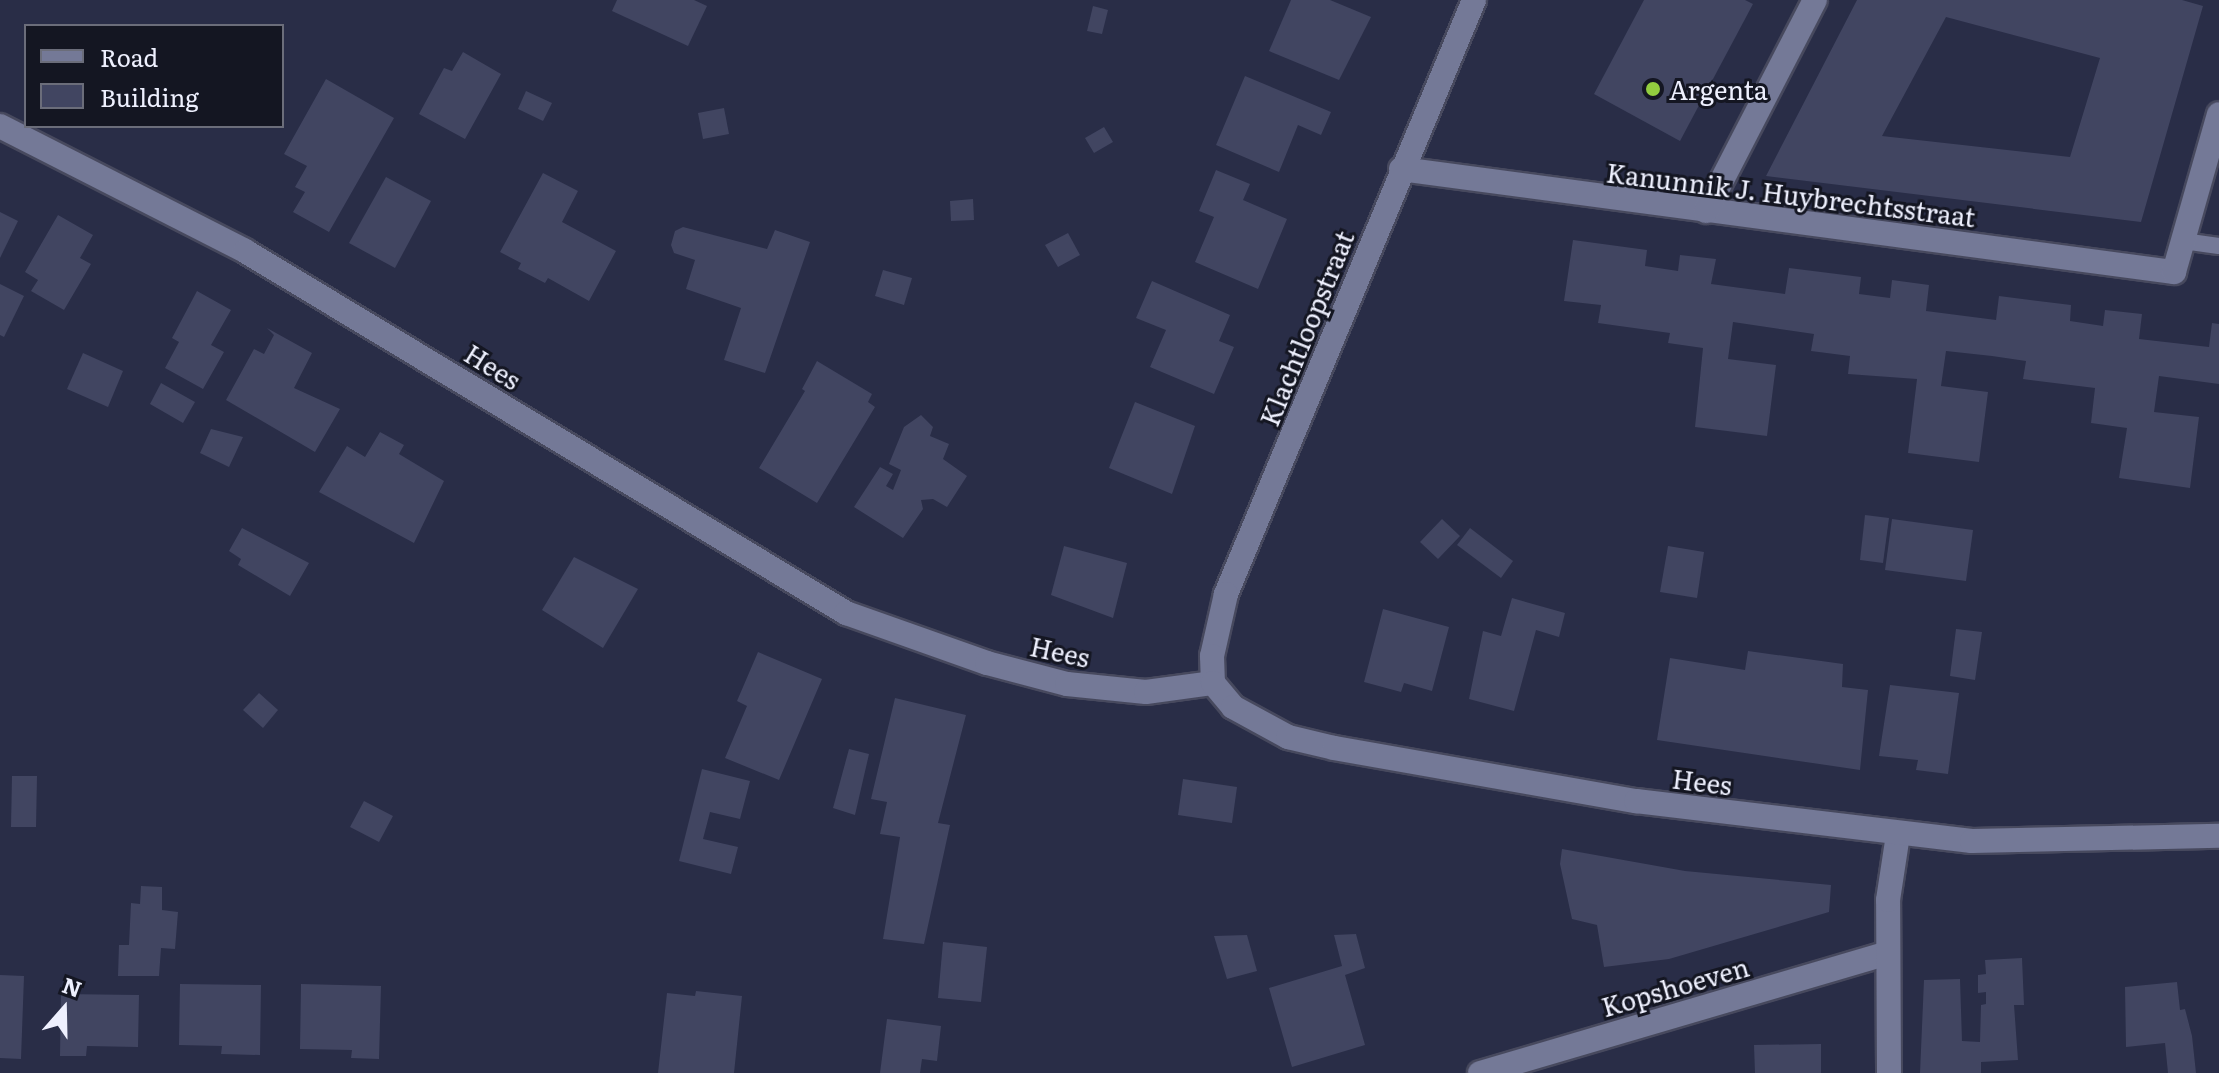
<!DOCTYPE html>
<html>
<head>
<meta charset="utf-8">
<style>
  body { margin:0 }
  #map { position:relative; width:2219px; height:1073px; overflow:hidden; background:#292d47; font-family:Literata,serif }
  div>[style] { position:absolute }
  .building>* { inset:0; background:#414561 }
  .roads { filter:drop-shadow(2px 0 #47495e) drop-shadow(-2px 0 #47495e) drop-shadow(0 2px #47495e) drop-shadow(0 -2px #47495e) }
  .lane>* { height:16px; margin:-8px; padding:0 8px; transform-origin:8px; border-radius:8px; background:#747997 }
  .street>* { height:24px; margin:-12px; padding:0 12px; transform-origin:12px; border-radius:12px; background:#747997 }
  .secondary>* { height:24px; margin:-12px; padding:0 12px; transform-origin:12px; border-radius:12px; background:#747997 }
  .dots>* { width:22px; height:22px; translate:-50% -50%; box-sizing:border-box; border:4px solid #141622; border-radius:50% }
  span { translate:-50% -50%; white-space:nowrap; text-align:center; line-height:1.15; -webkit-text-stroke:6px #141622; paint-order:stroke }
  .poi-label { font-size:26px; color:#eef0fe }
  .left { translate:0 -50%; text-align:left }
  .street-label { font-size:26px; color:#eef0fe }
  .legend { position:absolute; left:24px; top:24px; width:260px; height:104px; box-sizing:border-box; background:#141622; border:2px solid #6b6d7a; margin:0; padding:10px 14px; list-style:none; font-size:24px; color:#eef0fe }
  .legend li { display:flex; align-items:center; gap:16px; height:40px }
  .legend b { width:40px; border:2px solid #6b6d7a }
  .north { position:absolute; left:24px; top:969px; width:80px; height:80px; -webkit-text-stroke:6px #141622; paint-order:stroke; rotate:20deg; font-size:22px; font-weight:700; line-height:32px; text-align:center; color:#eef0fe }
  .north::after { content:''; display:block; margin:auto; width:28px; height:36px; background:#eef0fe; clip-path:polygon(50% 0,100% 100%,50% 72%,0 100%) }
</style>
</head>
<body>
<div id="map">
  <div class="building">
    <div style="clip-path:polygon(617px 0,694px 0,707px 6px,688px 46px,612px 11px)"></div>
    <div style="clip-path:polygon(1291px 0,1330px 0,1371px 17px,1339px 80px,1269px 51px)"></div>
    <div style="clip-path:polygon(1644px 0,1745px 0,1753px 4px,1680px 141px,1594px 94px)"></div>
    <div style="clip-path:polygon(evenodd,1857px 0,2182px 0,2203px 6px,2141px 222px,1766px 176px,1857px 0,1946px 17px,2100px 58px,2070px 157px,1882px 136px,1946px 17px)"></div>
    <div style="clip-path:polygon(1093px 6px,1108px 10px,1102px 34px,1087px 31px)"></div>
    <div style="clip-path:polygon(463px 52px,501px 74px,465px 139px,419px 114px,444px 68px,452px 71px)"></div>
    <div style="clip-path:polygon(1245px 76px,1331px 112px,1321px 135px,1298px 125px,1279px 172px,1216px 145px)"></div>
    <div style="clip-path:polygon(326px 79px,394px 118px,329px 232px,293px 212px,305px 192px,295px 187px,307px 166px,284px 154px)"></div>
    <div style="clip-path:polygon(526px 91px,552px 103px,543px 121px,518px 109px)"></div>
    <div style="clip-path:polygon(724px 108px,729px 134px,703px 139px,698px 113px)"></div>
    <div style="clip-path:polygon(1104px 127px,1113px 142px,1094px 153px,1085px 138px)"></div>
    <div style="clip-path:polygon(1216px 170px,1250px 184px,1243px 200px,1287px 219px,1258px 289px,1195px 262px,1214px 217px,1199px 211px)"></div>
    <div style="clip-path:polygon(543px 173px,578px 191px,562px 222px,616px 251px,589px 301px,548px 278px,545px 283px,518px 269px,521px 263px,500px 252px)"></div>
    <div style="clip-path:polygon(386px 177px,431px 201px,395px 268px,349px 243px)"></div>
    <div style="clip-path:polygon(973px 199px,974px 220px,951px 221px,950px 201px)"></div>
    <div style="clip-path:polygon(0 212px,18px 221px,0 258px)"></div>
    <div style="clip-path:polygon(58px 215px,93px 235px,80px 258px,91px 264px,64px 310px,31px 291px,38px 280px,25px 272px)"></div>
    <div style="clip-path:polygon(683px 227px,767px 249px,775px 230px,810px 242px,765px 373px,724px 360px,741px 308px,686px 289px,695px 260px,674px 253px,671px 245px,675px 231px)"></div>
    <div style="clip-path:polygon(1068px 233px,1080px 255px,1058px 267px,1045px 245px)"></div>
    <div style="clip-path:polygon(1573px 240px,1647px 250px,1645px 266px,1678px 271px,1680px 255px,1716px 259px,1711px 284px,1785px 294px,1789px 268px,1861px 277px,1859px 294px,1890px 298px,1892px 280px,1929px 285px,1926px 311px,1996px 320px,1999px 296px,2071px 305px,2070px 321px,2103px 326px,2105px 310px,2142px 314px,2139px 339px,2209px 347px,2212px 323px,2219px 324px,2219px 384px,2159px 376px,2154px 412px,2199px 417px,2190px 488px,2119px 478px,2127px 428px,2091px 423px,2095px 388px,2023px 379px,2026px 361px,1992px 356px,1946px 351px,1941px 386px,1988px 392px,1979px 462px,1908px 453px,1917px 379px,1848px 374px,1850px 356px,1811px 351px,1814px 334px,1733px 322px,1728px 359px,1776px 365px,1767px 436px,1695px 427px,1703px 348px,1668px 343px,1670px 333px,1598px 323px,1601px 305px,1564px 301px)"></div>
    <div style="clip-path:polygon(883px 270px,912px 278px,904px 305px,875px 296px)"></div>
    <div style="clip-path:polygon(1152px 281px,1230px 315px,1219px 341px,1234px 347px,1214px 394px,1150px 367px,1166px 330px,1136px 318px)"></div>
    <div style="clip-path:polygon(0 284px,24px 296px,4px 337px,0 335px)"></div>
    <div style="clip-path:polygon(197px 291px,231px 310px,211px 345px,224px 352px,203px 389px,165px 368px,179px 342px,172px 338px)"></div>
    <div style="clip-path:polygon(267px 328px,312px 353px,294px 388px,340px 409px,315px 452px,226px 400px,254px 349px,264px 354px,274px 335px)"></div>
    <div style="clip-path:polygon(83px 353px,123px 371px,108px 407px,67px 389px)"></div>
    <div style="clip-path:polygon(817px 361px,872px 394px,868px 402px,875px 407px,817px 503px,759px 468px,805px 391px,802px 389px)"></div>
    <div style="clip-path:polygon(161px 383px,195px 402px,183px 423px,150px 404px)"></div>
    <div style="clip-path:polygon(1135px 402px,1195px 426px,1172px 494px,1109px 468px)"></div>
    <div style="clip-path:polygon(921px 415px,933px 427px,930px 436px,949px 444px,943px 459px,967px 476px,947px 507px,933px 499px,921px 500px,923px 509px,903px 538px,854px 507px,880px 467px,893px 474px,886px 486px,893px 490px,901px 470px,889px 464px,904px 427px)"></div>
    <div style="clip-path:polygon(211px 429px,243px 437px,229px 467px,200px 453px)"></div>
    <div style="clip-path:polygon(380px 432px,404px 445px,399px 454px,444px 481px,414px 543px,319px 492px,347px 446px,365px 457px)"></div>
    <div style="clip-path:polygon(1865px 515px,1889px 518px,1883px 563px,1860px 560px)"></div>
    <div style="clip-path:polygon(1442px 519px,1460px 536px,1438px 559px,1420px 542px)"></div>
    <div style="clip-path:polygon(1892px 519px,1973px 530px,1966px 581px,1885px 570px)"></div>
    <div style="clip-path:polygon(242px 528px,309px 563px,290px 596px,238px 565px,241px 559px,229px 551px)"></div>
    <div style="clip-path:polygon(1470px 528px,1513px 561px,1501px 578px,1457px 545px)"></div>
    <div style="clip-path:polygon(1064px 546px,1127px 563px,1113px 618px,1051px 595px)"></div>
    <div style="clip-path:polygon(1668px 546px,1704px 552px,1697px 598px,1660px 592px)"></div>
    <div style="clip-path:polygon(574px 557px,638px 589px,603px 648px,542px 610px)"></div>
    <div style="clip-path:polygon(1512px 598px,1565px 613px,1559px 637px,1536px 630px,1514px 711px,1469px 699px,1483px 631px,1501px 636px)"></div>
    <div style="clip-path:polygon(1383px 609px,1449px 627px,1432px 691px,1404px 683px,1401px 692px,1364px 682px)"></div>
    <div style="clip-path:polygon(1956px 629px,1982px 632px,1975px 680px,1950px 676px)"></div>
    <div style="clip-path:polygon(1748px 651px,1843px 664px,1842px 687px,1868px 690px,1860px 770px,1657px 740px,1670px 658px,1745px 670px)"></div>
    <div style="clip-path:polygon(758px 652px,822px 679px,779px 780px,725px 758px,747px 706px,737px 701px)"></div>
    <div style="clip-path:polygon(1890px 685px,1959px 693px,1948px 774px,1916px 770px,1918px 760px,1879px 756px)"></div>
    <div style="clip-path:polygon(259px 693px,278px 710px,263px 728px,243px 710px)"></div>
    <div style="clip-path:polygon(895px 698px,966px 715px,938px 823px,950px 825px,924px 944px,883px 939px,900px 837px,880px 834px,887px 802px,871px 799px)"></div>
    <div style="clip-path:polygon(849px 749px,869px 754px,855px 815px,833px 808px)"></div>
    <div style="clip-path:polygon(702px 769px,750px 781px,740px 819px,710px 812px,703px 839px,738px 847px,731px 874px,679px 861px)"></div>
    <div style="clip-path:polygon(12px 776px,37px 776px,36px 827px,11px 827px)"></div>
    <div style="clip-path:polygon(1183px 779px,1237px 787px,1232px 823px,1178px 815px)"></div>
    <div style="clip-path:polygon(364px 801px,393px 816px,379px 842px,350px 827px)"></div>
    <div style="clip-path:polygon(1562px 849px,1685px 871px,1831px 885px,1829px 912px,1669px 959px,1604px 967px,1597px 925px,1572px 919px,1560px 864px)"></div>
    <div style="clip-path:polygon(141px 886px,162px 887px,162px 910px,178px 912px,175px 949px,161px 948px,159px 976px,118px 976px,119px 945px,129px 945px,131px 903px,140px 904px)"></div>
    <div style="clip-path:polygon(1356px 934px,1365px 968px,1345px 975px,1365px 1045px,1292px 1067px,1269px 988px,1342px 966px,1334px 935px)"></div>
    <div style="clip-path:polygon(1247px 935px,1257px 971px,1227px 979px,1214px 936px)"></div>
    <div style="clip-path:polygon(943px 942px,987px 947px,981px 1002px,938px 998px)"></div>
    <div style="clip-path:polygon(2022px 958px,2024px 1005px,2014px 1005px,2018px 1060px,1981px 1062px,1981px 1073px,1920px 1073px,1924px 980px,1960px 979px,1962px 1041px,1980px 1042px,1981px 1005px,1986px 1004px,1986px 992px,1978px 993px,1978px 975px,1986px 974px,1985px 960px)"></div>
    <div style="clip-path:polygon(0 975px,24px 976px,21px 1059px,0 1058px)"></div>
    <div style="clip-path:polygon(2177px 982px,2180px 1010px,2185px 1009px,2192px 1036px,2196px 1073px,2168px 1073px,2165px 1043px,2126px 1047px,2125px 987px)"></div>
    <div style="clip-path:polygon(180px 984px,261px 985px,260px 1055px,221px 1054px,222px 1046px,179px 1045px)"></div>
    <div style="clip-path:polygon(301px 984px,381px 986px,379px 1059px,351px 1058px,352px 1050px,300px 1049px)"></div>
    <div style="clip-path:polygon(696px 991px,742px 996px,734px 1073px,658px 1073px,667px 993px,695px 996px)"></div>
    <div style="clip-path:polygon(61px 994px,139px 995px,138px 1047px,87px 1046px,86px 1056px,60px 1056px)"></div>
    <div style="clip-path:polygon(887px 1019px,941px 1026px,937px 1061px,922px 1059px,920px 1073px,880px 1073px)"></div>
    <div style="clip-path:polygon(1821px 1044px,1821px 1073px,1755px 1073px,1754px 1045px)"></div>
  </div>
  <div class="roads">
    <div class="lane">
      <div style="left:2183px;top:241px;width:36px;rotate:8deg"></div>
    </div>
    <div class="street">
      <div style="left:0;top:126px;width:275px;rotate:27deg"></div>
      <div style="left:245px;top:251px;width:702px;rotate:31.06deg"></div>
      <div style="left:846px;top:613px;width:150px;rotate:19.5deg"></div>
      <div style="left:987px;top:663px;width:83px;rotate:14.7deg"></div>
      <div style="left:1067px;top:684px;width:79px;rotate:5.8deg"></div>
      <div style="left:1146px;top:692px;width:68px;rotate:-7.7deg"></div>
      <div style="left:1401px;top:169px;width:780px;rotate:7.59deg"></div>
      <div style="left:2174px;top:272px;width:164px;rotate:-74.1deg"></div>
      <div style="left:1706px;top:211px;width:237px;rotate:-62.7deg"></div>
      <div style="left:1480px;top:1073px;width:424px;rotate:-16.4deg"></div>
      <div style="left:1889px;top:1073px;width:173px;rotate:-90.3deg"></div>
      <div style="left:1888px;top:900px;width:66px;rotate:-81.3deg"></div>
    </div>
    <div class="secondary">
      <div style="left:1474px;top:0;width:644px;rotate:112.66deg"></div>
      <div style="left:1226px;top:594px;width:64px;rotate:102.7deg"></div>
      <div style="left:1212px;top:656px;width:27px;rotate:88deg"></div>
      <div style="left:1213px;top:683px;width:31px;rotate:50deg"></div>
      <div style="left:1233px;top:707px;width:63px;rotate:28.6deg"></div>
      <div style="left:1288px;top:737px;width:47px;rotate:13.4deg"></div>
      <div style="left:1334px;top:748px;width:307px;rotate:10deg"></div>
      <div style="left:1636px;top:801px;width:338px;rotate:6.8deg"></div>
      <div style="left:1972px;top:841px;width:247px;rotate:-1.2deg"></div>
    </div>
  </div>
  <div class="dots">
    <div style="left:1653px;top:89px;background:#92cd3f"></div>
  </div>
  <div class="poi-label">
    <span class="left" style="left:1669px;top:89px">Argenta</span>
  </div>
  <div class="street-label">
    <span style="left:1791px;top:194px;rotate:7deg">Kanunnik J. Huybrechtsstraat</span>
    <span style="left:1306px;top:328px;rotate:-68deg">Klachtloopstraat</span>
    <span style="left:493px;top:366px;rotate:32deg">Hees</span>
    <span style="left:1060px;top:651px;rotate:12deg">Hees</span>
    <span style="left:1702px;top:781px;rotate:7deg">Hees</span>
    <span style="left:1675px;top:986px;rotate:-16deg">Kopshoeven</span>
  </div>
  <ul class="legend">
  <li><b style="height:10px;background:#747997"></b>Road</li>
  <li><b style="height:22px;background:#414561"></b>Building</li>
  </ul>
  <div class="north">N</div>
</div>
</body>
</html>
